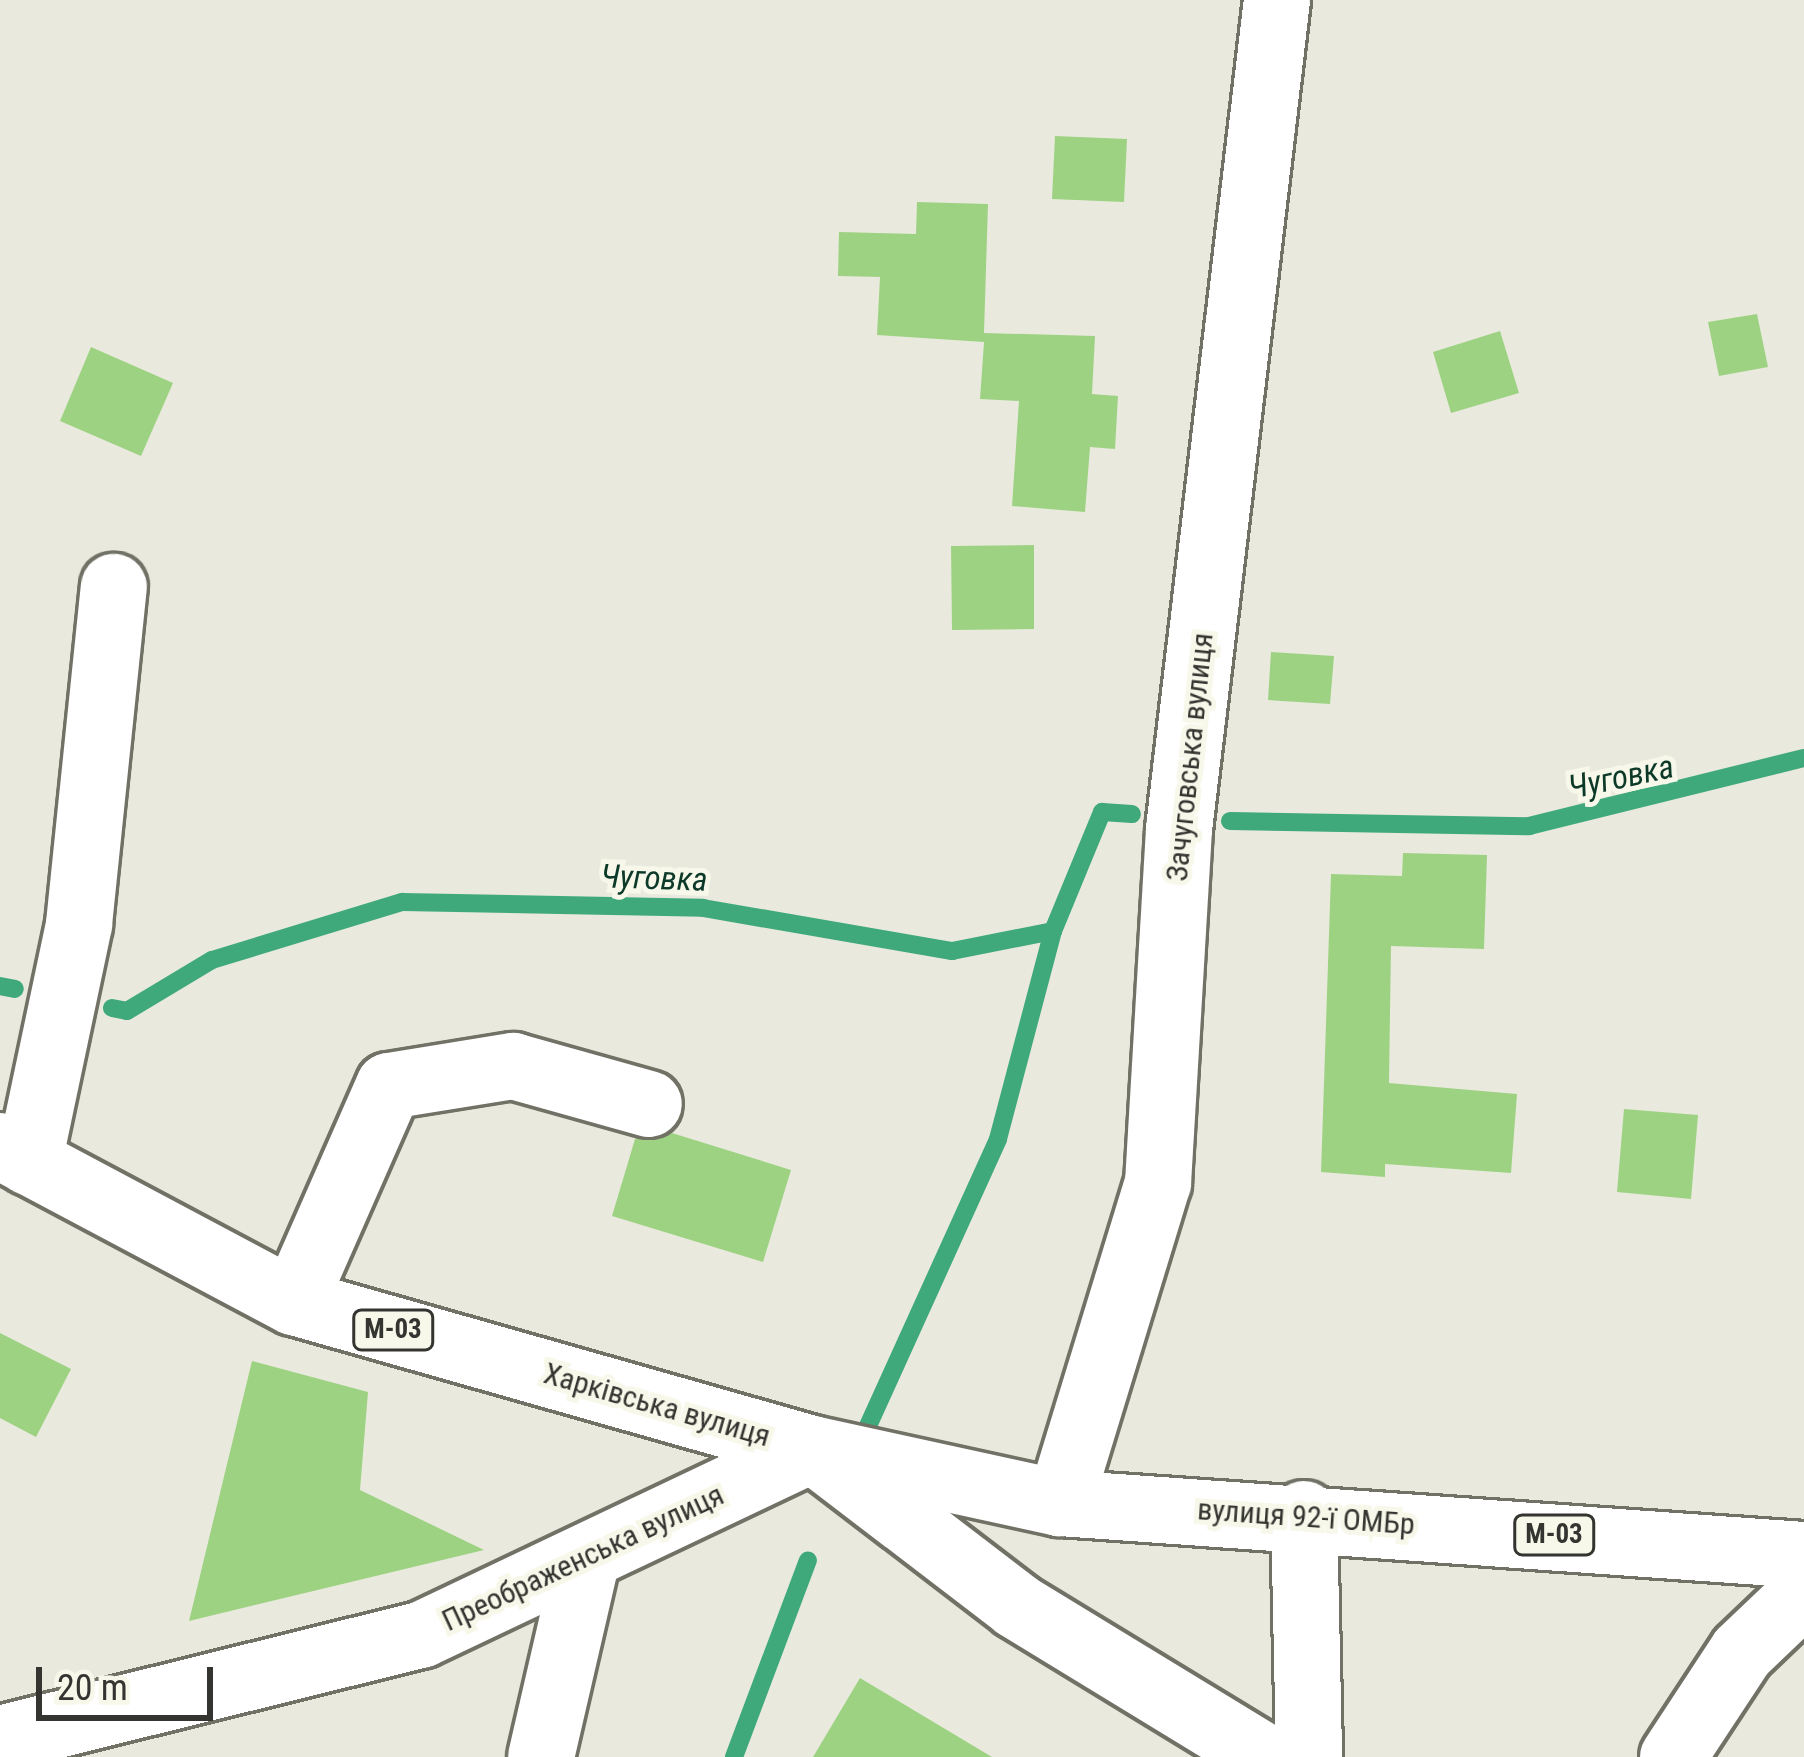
<!DOCTYPE html>
<html>
<head>
<meta charset="utf-8">
<style>
  body { margin:0 }
  #map { position:relative; width:1804px; height:1757px; overflow:hidden; background:#e9eadd; font-family:"Roboto Condensed",sans-serif }
  div>[style] { position:absolute }
  .stream>* { height:18px; margin:-9px; padding:0 9px; transform-origin:9px; border-radius:9px; background:#3fa97c }
  .building>* { inset:0; background:#9ed283 }
  .roads { filter:drop-shadow(3px 0 #717166) drop-shadow(-3px 0 #717166) drop-shadow(0 3px #717166) drop-shadow(0 -3px #717166) }
  .minor>* { height:66px; margin:-33px; padding:0 33px; transform-origin:33px; border-radius:33px; background:#fff }
  .major>* { height:66px; margin:-33px; padding:0 33px; transform-origin:33px; border-radius:33px; background:#fff }
  .highway>* { height:66px; margin:-33px; padding:0 33px; transform-origin:33px; border-radius:33px; background:#fff }
  span { translate:-50% -50%; white-space:nowrap; text-align:center; line-height:1.15; -webkit-text-stroke:10px #f7f7ea; paint-order:stroke }
  .shield-label span { padding:3px 9px; background:#f7f7ea; border:3px solid; border-radius:9px; -webkit-text-stroke-width:0 }
  .shield-label { font-size:27px; color:#343530; font-weight:700 }
  .street-label { font-size:30px; color:#343530 }
  .water-label { font-size:33px; color:#0d3a28; font-style:italic }
  .scale { position:absolute; left:36px; top:1667px; width:177px; height:54px; box-sizing:border-box; border:6px solid #343530; border-top:0; padding-left:15px; font-size:36px; line-height:42px; white-space:nowrap; color:#343530; -webkit-text-stroke:9px #f7f7ea; paint-order:stroke }
</style>
</head>
<body>
<div id="map">
  <div class="stream">
    <div style="left:1230px;top:821px;width:299px;rotate:1deg"></div>
    <div style="left:1529px;top:826px;width:283px;rotate:-13.9deg"></div>
    <div style="left:0;top:986px;width:15px;rotate:11deg"></div>
    <div style="left:112px;top:1008px;width:15px;rotate:11deg"></div>
    <div style="left:127px;top:1011px;width:99px;rotate:-31deg"></div>
    <div style="left:212px;top:960px;width:199px;rotate:-17deg"></div>
    <div style="left:402px;top:902px;width:301px;rotate:1.1deg"></div>
    <div style="left:703px;top:908px;width:253px;rotate:9.8deg"></div>
    <div style="left:952px;top:951px;width:103px;rotate:-11.2deg"></div>
    <div style="left:1053px;top:931px;width:129px;rotate:-67.6deg"></div>
    <div style="left:1102px;top:812px;width:30px;rotate:4deg"></div>
    <div style="left:858px;top:1448px;width:339px;rotate:-65.6deg"></div>
    <div style="left:998px;top:1139px;width:215px;rotate:-75.2deg"></div>
    <div style="left:734px;top:1757px;width:210px;rotate:-69.4deg"></div>
  </div>
  <div class="building">
    <div style="clip-path:polygon(1055px 136px,1127px 139px,1124px 202px,1052px 199px)"></div>
    <div style="clip-path:polygon(917px 202px,988px 204px,984px 333px,1095px 336px,1092px 394px,1118px 396px,1115px 449px,1090px 447px,1085px 512px,1012px 506px,1019px 401px,980px 399px,984px 342px,877px 335px,880px 277px,838px 276px,839px 232px,916px 234px)"></div>
    <div style="clip-path:polygon(1757px 314px,1768px 367px,1719px 376px,1708px 322px)"></div>
    <div style="clip-path:polygon(1500px 331px,1519px 393px,1451px 413px,1433px 352px)"></div>
    <div style="clip-path:polygon(91px 347px,173px 383px,141px 456px,60px 421px)"></div>
    <div style="clip-path:polygon(1034px 545px,1034px 629px,952px 630px,951px 546px)"></div>
    <div style="clip-path:polygon(1271px 652px,1334px 656px,1330px 704px,1268px 700px)"></div>
    <div style="clip-path:polygon(1403px 853px,1487px 855px,1484px 949px,1391px 946px,1389px 1083px,1517px 1094px,1511px 1173px,1385px 1164px,1385px 1177px,1321px 1172px,1331px 874px,1402px 876px)"></div>
    <div style="clip-path:polygon(1624px 1109px,1698px 1115px,1691px 1199px,1617px 1192px)"></div>
    <div style="clip-path:polygon(672px 1133px,791px 1170px,763px 1262px,612px 1216px,635px 1139px)"></div>
    <div style="clip-path:polygon(0 1333px,71px 1369px,36px 1437px,0 1418px)"></div>
    <div style="clip-path:polygon(252px 1361px,368px 1392px,360px 1490px,484px 1550px,189px 1621px)"></div>
    <div style="clip-path:polygon(860px 1678px,992px 1757px,813px 1757px)"></div>
  </div>
  <div class="roads">
    <div class="minor">
      <div style="left:29px;top:1162px;width:243px;rotate:-78.1deg"></div>
      <div style="left:79px;top:924px;width:339px;rotate:-84.1deg"></div>
      <div style="left:294px;top:1302px;width:236px;rotate:-66.3deg"></div>
      <div style="left:389px;top:1086px;width:126px;rotate:-9.2deg"></div>
      <div style="left:513px;top:1066px;width:141px;rotate:15.6deg"></div>
      <div style="left:1060px;top:1503px;width:335px;rotate:-73deg"></div>
      <div style="left:1158px;top:1183px;width:355px;rotate:-86.6deg"></div>
      <div style="left:1179px;top:829px;width:835px;rotate:-83.26deg"></div>
      <div style="left:1304px;top:1514px;width:243px;rotate:88.8deg"></div>
      <div style="left:0;top:1739px;width:434px;rotate:-13.9deg"></div>
      <div style="left:421px;top:1635px;width:433px;rotate:-25.4deg"></div>
      <div style="left:541px;top:1757px;width:205px;rotate:-77deg"></div>
      <div style="left:1673px;top:1757px;width:126px;rotate:-56.7deg"></div>
      <div style="left:1742px;top:1652px;width:86px;rotate:-43.6deg"></div>
    </div>
    <div class="major">
      <div style="left:812px;top:1449px;width:258px;rotate:37.4deg"></div>
      <div style="left:1017px;top:1606px;width:289px;rotate:31.4deg"></div>
    </div>
    <div class="highway">
      <div style="left:0;top:1146px;width:333px;rotate:28deg"></div>
      <div style="left:294px;top:1302px;width:538px;rotate:15.84deg"></div>
      <div style="left:812px;top:1449px;width:254px;rotate:12.3deg"></div>
      <div style="left:1060px;top:1503px;width:746px;rotate:4deg"></div>
    </div>
  </div>
  <div class="shield-label">
    <span style="left:393px;top:1330px">М-03</span>
    <span style="left:1554px;top:1535px">М-03</span>
  </div>
  <div class="street-label">
    <span style="left:1190px;top:757px;rotate:-84deg">Зачуговська вулиця</span>
    <span style="left:657px;top:1405px;rotate:16deg">Харківська вулиця</span>
    <span style="left:1306px;top:1517px;rotate:4deg">вулиця 92-ї ОМБр</span>
    <span style="left:583px;top:1558px;rotate:-25deg">Преображенська вулиця</span>
  </div>
  <div class="water-label">
    <span style="left:1621px;top:777px;rotate:-12deg">Чуговка</span>
    <span style="left:654px;top:878px;rotate:2deg">Чуговка</span>
  </div>
  <div class="scale">20 m</div>
</div>
</body>
</html>
